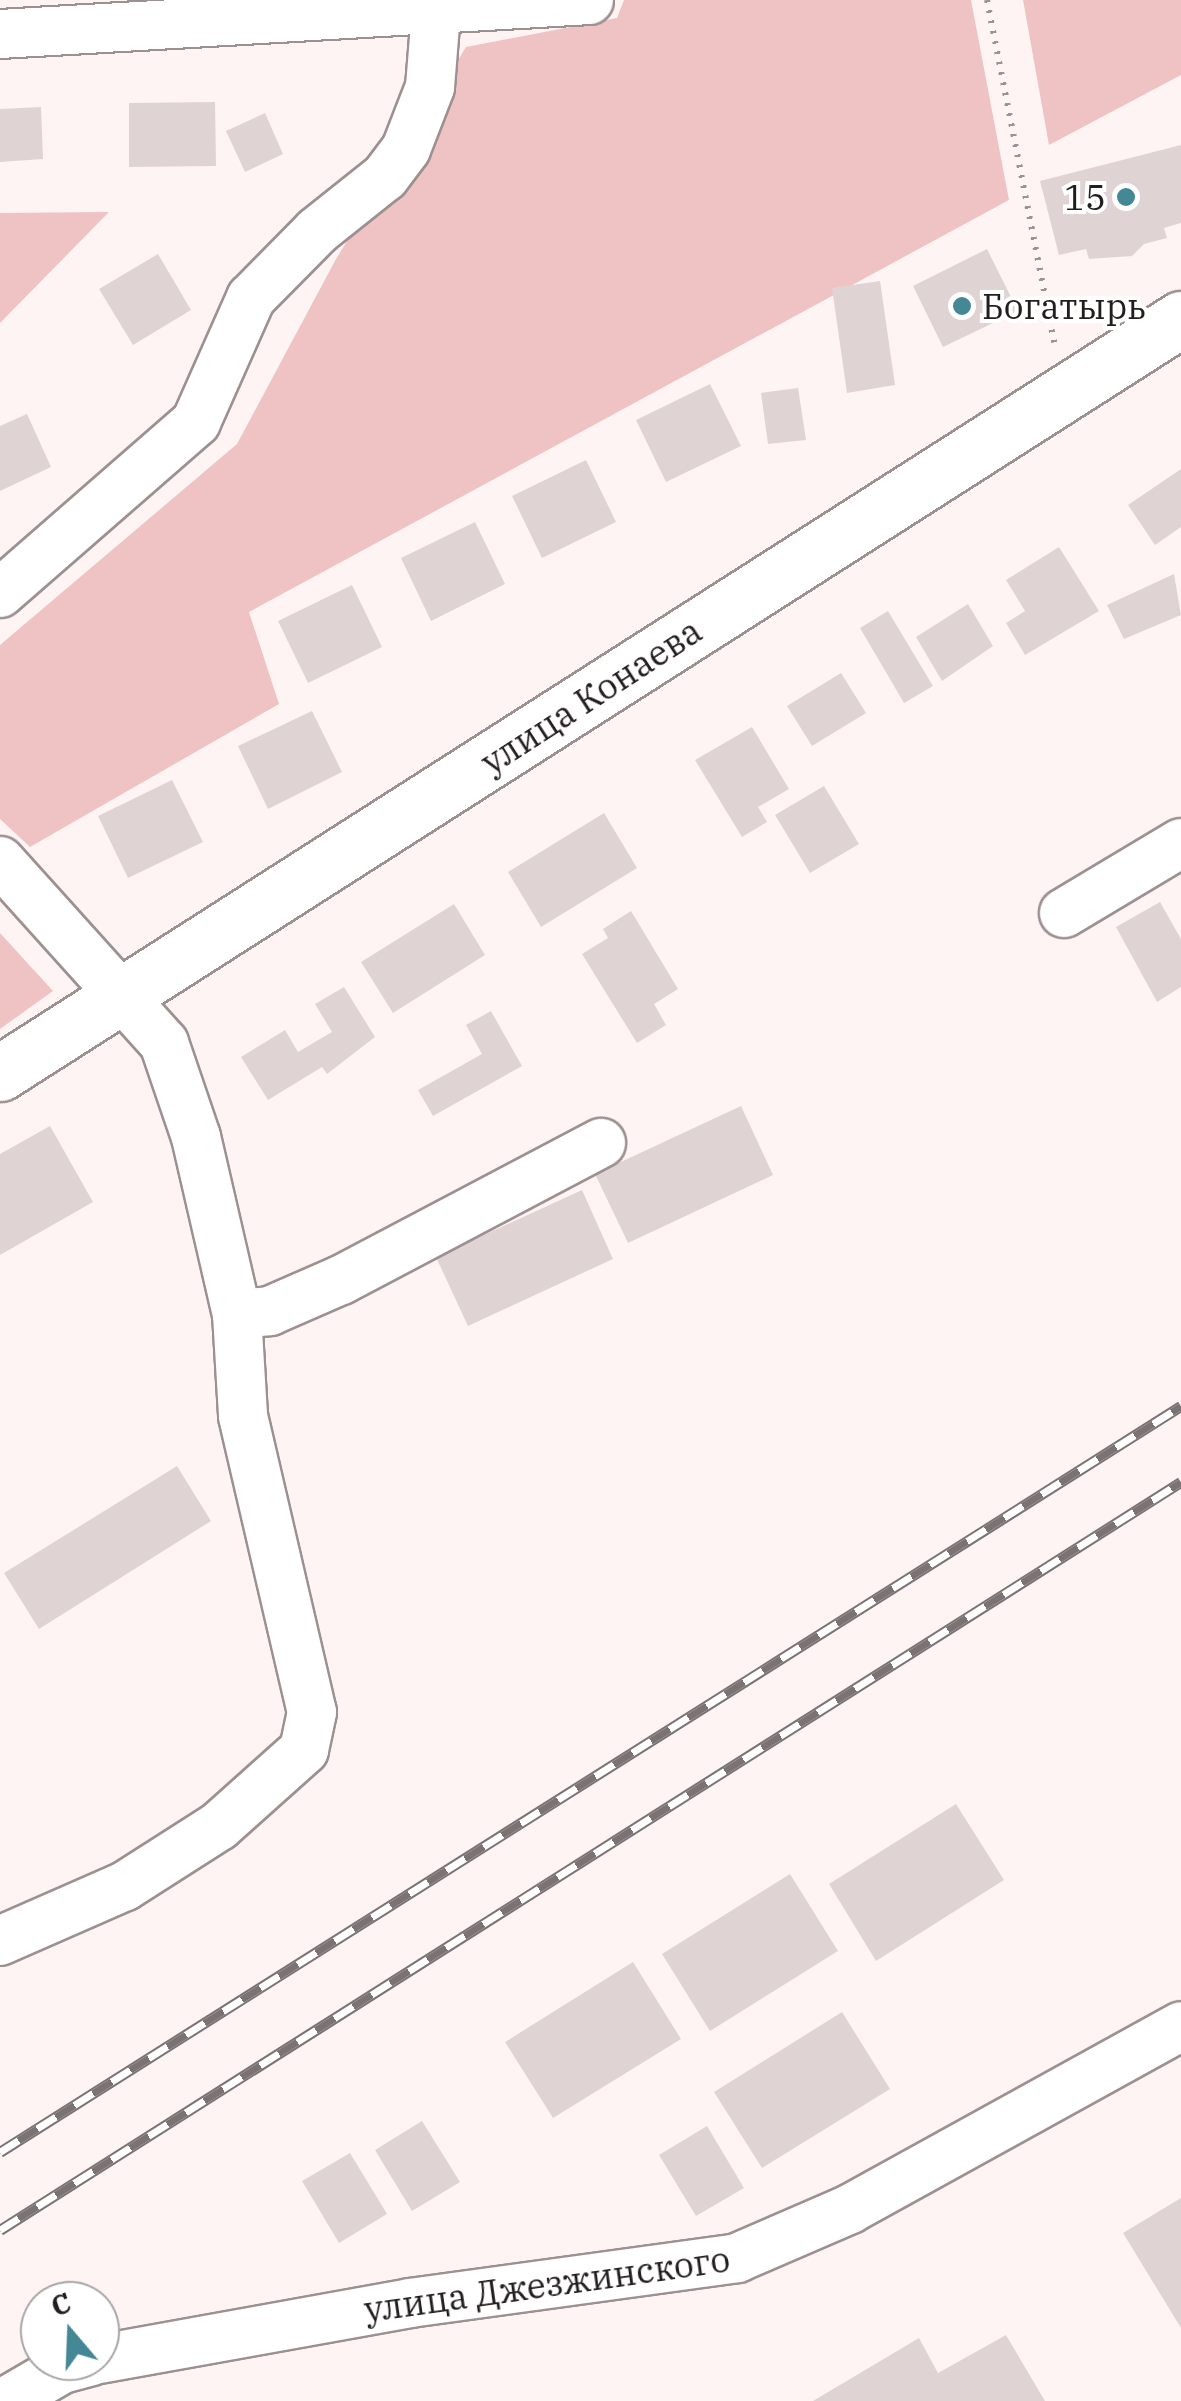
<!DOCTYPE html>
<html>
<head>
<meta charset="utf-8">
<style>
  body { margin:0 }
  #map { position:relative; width:1181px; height:2401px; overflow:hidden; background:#fff4f4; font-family:"IBM Plex Serif",serif }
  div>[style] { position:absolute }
  .green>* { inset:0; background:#efc3c4 }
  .building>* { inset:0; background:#e0d3d3 }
  .path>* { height:6px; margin-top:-3px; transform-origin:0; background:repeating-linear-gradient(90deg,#9b9292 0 2.5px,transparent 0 10.5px) }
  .roads { filter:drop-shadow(2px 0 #9d9091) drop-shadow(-2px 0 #9d9091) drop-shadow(0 2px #9d9091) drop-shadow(0 -2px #9d9091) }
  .minor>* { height:48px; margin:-24px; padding:0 24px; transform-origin:24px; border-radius:24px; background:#fff }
  .secondary>* { height:55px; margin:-27.5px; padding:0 27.5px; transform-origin:27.5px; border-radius:27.5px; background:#fff }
  .rail>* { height:11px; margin-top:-5.5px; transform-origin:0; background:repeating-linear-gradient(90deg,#fff 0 22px,#7b7373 0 44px); box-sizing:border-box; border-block:2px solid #7b7373 }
  .dots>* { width:28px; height:28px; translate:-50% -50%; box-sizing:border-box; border:5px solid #fff; border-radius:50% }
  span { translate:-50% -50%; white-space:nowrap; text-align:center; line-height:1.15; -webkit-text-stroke:8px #fff; paint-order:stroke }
  .poi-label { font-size:35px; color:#231e1e }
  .right { translate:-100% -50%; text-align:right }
  .left { translate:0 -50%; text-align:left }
  .street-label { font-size:35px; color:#231e1e }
  .north { position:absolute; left:20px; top:2281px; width:100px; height:100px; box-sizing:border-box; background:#fff; border:2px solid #a7a5a5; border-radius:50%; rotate:341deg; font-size:28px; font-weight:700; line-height:40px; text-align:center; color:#231e1e }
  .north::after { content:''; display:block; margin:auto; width:35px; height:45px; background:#448896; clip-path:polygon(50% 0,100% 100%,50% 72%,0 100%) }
</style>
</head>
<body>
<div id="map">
  <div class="green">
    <div style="clip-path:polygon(624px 0,971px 0,1009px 200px,249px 612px,279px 704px,30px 847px,0 819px,0 645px,237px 444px,336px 259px,466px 47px,617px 18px)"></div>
    <div style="clip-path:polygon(1023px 0,1181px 0,1181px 75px,1049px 145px)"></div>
    <div style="clip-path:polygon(109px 212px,0 323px,0 213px)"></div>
    <div style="clip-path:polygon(0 933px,53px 991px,0 1029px)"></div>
  </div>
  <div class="building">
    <div style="clip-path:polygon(215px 102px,216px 166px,129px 167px,129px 103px)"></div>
    <div style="clip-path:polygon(41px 107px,43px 159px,0 162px,0 109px)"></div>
    <div style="clip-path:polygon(265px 113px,283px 154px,245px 172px,226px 131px)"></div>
    <div style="clip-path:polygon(1181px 145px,1181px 223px,1164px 228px,1167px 238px,1144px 244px,1132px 256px,1089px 259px,1086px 249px,1059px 255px,1040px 181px)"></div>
    <div style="clip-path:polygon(987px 249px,1018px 311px,943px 347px,913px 286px)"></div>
    <div style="clip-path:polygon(158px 254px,191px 310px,133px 345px,99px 289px)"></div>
    <div style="clip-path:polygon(880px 281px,895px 385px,847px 393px,832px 288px)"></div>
    <div style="clip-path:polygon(710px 384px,741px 446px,666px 482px,636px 420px)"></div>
    <div style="clip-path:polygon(798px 388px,806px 440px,768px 444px,761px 393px)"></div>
    <div style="clip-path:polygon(27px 414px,51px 467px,0 491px,0 426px)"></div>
    <div style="clip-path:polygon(586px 460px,616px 522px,542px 558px,512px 496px)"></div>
    <div style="clip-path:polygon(1181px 469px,1181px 527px,1155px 545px,1128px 505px)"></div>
    <div style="clip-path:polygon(475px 522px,505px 584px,431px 621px,401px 558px)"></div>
    <div style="clip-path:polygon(1059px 547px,1099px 611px,1025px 655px,1006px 623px,1025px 611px,1006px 580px)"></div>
    <div style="clip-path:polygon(1174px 574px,1181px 615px,1124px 639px,1107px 605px)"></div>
    <div style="clip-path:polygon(352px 585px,382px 647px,308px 683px,278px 621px)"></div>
    <div style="clip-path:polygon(968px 604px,993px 646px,942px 681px,916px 637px)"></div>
    <div style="clip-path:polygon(888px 611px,933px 686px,904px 703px,860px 628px)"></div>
    <div style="clip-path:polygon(841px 673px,866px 713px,812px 746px,787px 706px)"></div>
    <div style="clip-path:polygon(312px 711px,342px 772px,268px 809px,238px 746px)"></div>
    <div style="clip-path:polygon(752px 727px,789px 789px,758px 807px,767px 822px,742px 837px,695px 760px)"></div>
    <div style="clip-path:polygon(172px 780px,203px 842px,128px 878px,98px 816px)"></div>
    <div style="clip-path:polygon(824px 786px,859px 844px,810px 873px,775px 815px)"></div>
    <div style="clip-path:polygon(604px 813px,637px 868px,541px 927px,508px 872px)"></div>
    <div style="clip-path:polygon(1160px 902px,1181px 939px,1181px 987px,1157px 1002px,1116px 927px)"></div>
    <div style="clip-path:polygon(454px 904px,485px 955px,393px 1013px,361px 962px)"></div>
    <div style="clip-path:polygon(631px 911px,678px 989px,654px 1004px,666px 1025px,637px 1043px,582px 954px,608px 938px,603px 929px)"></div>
    <div style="clip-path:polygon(344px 987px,375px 1037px,327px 1074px,322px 1067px,268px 1100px,241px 1057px,285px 1030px,298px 1052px,332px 1032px,315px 1004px)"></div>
    <div style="clip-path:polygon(491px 1011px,522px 1066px,433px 1116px,418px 1090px,482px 1054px,466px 1025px)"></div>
    <div style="clip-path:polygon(741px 1106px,773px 1175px,628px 1243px,595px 1174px)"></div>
    <div style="clip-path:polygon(50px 1126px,93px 1202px,0 1255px,0 1154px)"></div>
    <div style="clip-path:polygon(582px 1190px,613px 1259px,468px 1326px,436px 1257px)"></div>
    <div style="clip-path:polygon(177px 1466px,211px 1521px,39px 1629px,4px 1573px)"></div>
    <div style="clip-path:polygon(956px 1804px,1004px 1880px,876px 1961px,829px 1884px)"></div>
    <div style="clip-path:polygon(790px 1874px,838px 1951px,710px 2031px,662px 1954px)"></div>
    <div style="clip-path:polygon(633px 1962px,681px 2039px,553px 2118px,505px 2042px)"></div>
    <div style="clip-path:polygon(842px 2012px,890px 2089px,762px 2168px,714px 2092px)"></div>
    <div style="clip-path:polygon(422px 2121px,460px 2182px,412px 2211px,375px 2150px)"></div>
    <div style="clip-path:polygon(707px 2126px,744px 2188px,696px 2216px,659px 2155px)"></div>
    <div style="clip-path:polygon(350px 2153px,387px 2214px,339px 2243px,302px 2181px)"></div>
    <div style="clip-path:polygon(1181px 2198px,1181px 2328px,1123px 2233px)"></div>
    <div style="clip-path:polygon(1006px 2335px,1045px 2401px,813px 2401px,919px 2338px,938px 2373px)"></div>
  </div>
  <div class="path">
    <div style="left:987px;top:0;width:349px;rotate:78.9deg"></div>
  </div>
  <div class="roads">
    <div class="minor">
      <div style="left:0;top:34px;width:590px;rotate:-3.3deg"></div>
      <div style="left:0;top:593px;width:260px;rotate:-41.1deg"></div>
      <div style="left:196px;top:422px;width:136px;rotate:-66.1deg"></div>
      <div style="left:251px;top:298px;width:94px;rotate:-45.4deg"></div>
      <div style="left:317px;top:231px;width:87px;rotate:-38.5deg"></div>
      <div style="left:385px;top:177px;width:35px;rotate:-53deg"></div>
      <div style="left:406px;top:149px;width:66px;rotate:-68.8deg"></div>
      <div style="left:430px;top:87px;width:74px;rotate:-85.4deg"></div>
      <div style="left:0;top:861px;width:245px;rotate:48deg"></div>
      <div style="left:164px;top:1043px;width:99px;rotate:71.2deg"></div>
      <div style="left:196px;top:1137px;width:182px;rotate:77deg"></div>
      <div style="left:237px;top:1314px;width:102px;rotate:86.6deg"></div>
      <div style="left:243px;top:1416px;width:304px;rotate:76.9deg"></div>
      <div style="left:312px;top:1712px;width:39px;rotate:102deg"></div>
      <div style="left:304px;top:1750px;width:114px;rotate:138.2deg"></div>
      <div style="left:219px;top:1826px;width:112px;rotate:147.4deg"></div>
      <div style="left:125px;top:1886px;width:137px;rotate:156.3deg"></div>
      <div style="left:1064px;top:913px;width:136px;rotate:-30.9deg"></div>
      <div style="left:237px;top:1314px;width:33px;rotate:-5deg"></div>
      <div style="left:270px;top:1311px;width:77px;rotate:-23.6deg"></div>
      <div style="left:341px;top:1280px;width:294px;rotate:-27.8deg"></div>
      <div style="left:100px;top:2359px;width:315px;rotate:-10.2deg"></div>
      <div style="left:410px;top:2303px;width:330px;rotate:-7.8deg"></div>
      <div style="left:737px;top:2258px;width:123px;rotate:-23.4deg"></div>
      <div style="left:850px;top:2209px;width:378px;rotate:-28.9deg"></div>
      <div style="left:7px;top:2401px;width:64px;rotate:-30.2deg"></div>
      <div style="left:62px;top:2369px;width:31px;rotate:-15deg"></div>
    </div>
    <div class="secondary">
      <div style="left:0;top:1073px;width:1401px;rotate:-32.56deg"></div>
    </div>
  </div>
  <div class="rail">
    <div style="left:0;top:2152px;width:1397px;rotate:-32.28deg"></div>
    <div style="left:0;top:2230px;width:1398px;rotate:-32.35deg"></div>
  </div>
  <div class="dots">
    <div style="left:1126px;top:197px;background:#448896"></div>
    <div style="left:962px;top:306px;background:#448896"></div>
  </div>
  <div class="poi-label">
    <span class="right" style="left:1106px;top:197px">15</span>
    <span class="left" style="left:982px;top:306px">Богатырь</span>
  </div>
  <div class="street-label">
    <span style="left:591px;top:696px;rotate:-33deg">улица Конаева</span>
    <span style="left:547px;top:2284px;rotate:-8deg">улица Джезжинского</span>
  </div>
  <div class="north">С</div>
</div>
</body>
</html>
